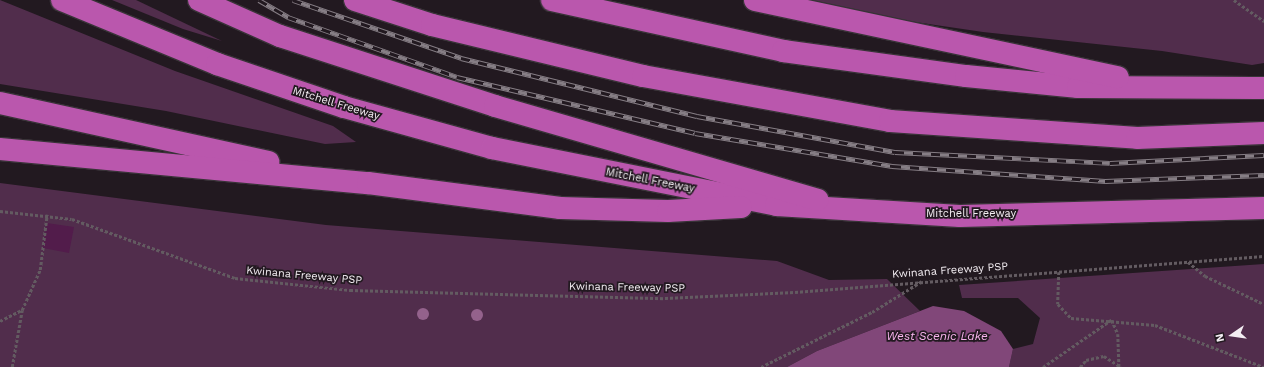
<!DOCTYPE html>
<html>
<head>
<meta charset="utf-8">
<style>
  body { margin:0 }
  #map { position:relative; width:1264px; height:367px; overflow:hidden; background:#221920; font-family:"Work Sans",sans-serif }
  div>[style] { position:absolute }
  .green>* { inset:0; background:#512d4c }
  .water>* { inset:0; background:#814779 }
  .building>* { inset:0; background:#521c4b }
  .path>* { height:2.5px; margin-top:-1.25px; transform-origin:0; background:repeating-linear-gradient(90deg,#635b61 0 3px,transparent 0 5px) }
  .roads { filter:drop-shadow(1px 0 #393338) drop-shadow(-1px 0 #393338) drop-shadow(0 1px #393338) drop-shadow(0 -1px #393338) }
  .highway>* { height:22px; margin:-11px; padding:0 11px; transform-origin:11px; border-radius:11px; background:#ba57ad }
  .rail>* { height:4.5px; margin-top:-2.25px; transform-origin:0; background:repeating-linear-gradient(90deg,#221920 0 9px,#867e85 0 18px); box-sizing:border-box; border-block:1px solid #867e85 }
  .path-bridge>* { height:2.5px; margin-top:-1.25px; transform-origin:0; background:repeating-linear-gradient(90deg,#635b61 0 3px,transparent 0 5px) }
  .trees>* { width:12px; height:12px; margin:-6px; border-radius:50%; background:#94628c }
  span { translate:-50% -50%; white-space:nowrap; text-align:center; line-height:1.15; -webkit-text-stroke:3.5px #221920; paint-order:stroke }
  .street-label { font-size:11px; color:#f3edf2 }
  .water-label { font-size:12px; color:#f7b3ec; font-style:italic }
  .north { position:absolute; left:1212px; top:315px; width:40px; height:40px; -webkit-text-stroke:3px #221920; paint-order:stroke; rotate:257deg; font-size:11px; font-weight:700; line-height:16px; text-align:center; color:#f3edf2 }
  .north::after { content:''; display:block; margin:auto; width:14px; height:18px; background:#f3edf2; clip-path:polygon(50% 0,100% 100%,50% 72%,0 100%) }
</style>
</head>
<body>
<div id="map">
  <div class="green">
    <div style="clip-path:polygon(0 0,175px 71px,333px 126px,356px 142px,325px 144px,166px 111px,0 84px)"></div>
    <div style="clip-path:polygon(112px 0,136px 0,222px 41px,183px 29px)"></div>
    <div style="clip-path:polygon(796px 0,1264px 0,1264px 63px,1252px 65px,1162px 51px,983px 32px,861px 14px)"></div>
    <div style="clip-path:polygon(0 183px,326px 225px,777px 261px,829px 280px,887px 279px,920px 311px,817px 351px,787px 367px,0 367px)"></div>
    <div style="clip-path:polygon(1264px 264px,1264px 367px,1009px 367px,1013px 349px,1033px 344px,1040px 318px,1018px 298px,962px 298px,959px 285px)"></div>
  </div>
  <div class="water">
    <div style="clip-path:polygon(933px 306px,964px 311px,1001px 331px,1013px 349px,1009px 367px,787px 367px,817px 351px)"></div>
  </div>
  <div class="building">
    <div style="clip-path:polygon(47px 223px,74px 227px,69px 253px,43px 248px)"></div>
  </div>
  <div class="path">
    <div style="left:1234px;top:0;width:37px;rotate:35deg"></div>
    <div style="left:0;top:211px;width:72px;rotate:6.3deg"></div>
    <div style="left:72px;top:219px;width:173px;rotate:19.9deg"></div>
    <div style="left:235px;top:278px;width:116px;rotate:6deg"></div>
    <div style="left:350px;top:290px;width:315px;rotate:1.5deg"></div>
    <div style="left:665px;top:298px;width:130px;rotate:-2.6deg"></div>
    <div style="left:795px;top:292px;width:470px;rotate:-4.4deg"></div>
    <div style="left:1188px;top:262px;width:22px;rotate:39deg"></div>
    <div style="left:1205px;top:276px;width:65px;rotate:25.4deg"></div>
    <div style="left:1059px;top:272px;width:32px;rotate:92deg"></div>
    <div style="left:1058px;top:304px;width:19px;rotate:47deg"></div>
    <div style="left:1071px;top:318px;width:84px;rotate:4.8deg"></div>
    <div style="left:1155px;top:325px;width:117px;rotate:21.1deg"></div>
    <div style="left:1112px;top:320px;width:15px;rotate:67deg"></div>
    <div style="left:1118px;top:334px;width:33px;rotate:88deg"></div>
    <div style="left:0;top:321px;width:25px;rotate:-27deg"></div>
    <div style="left:12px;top:367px;width:58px;rotate:-80deg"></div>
    <div style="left:22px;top:310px;width:44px;rotate:-65.8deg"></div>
    <div style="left:40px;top:270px;width:56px;rotate:-82.9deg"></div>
    <div style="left:761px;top:367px;width:124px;rotate:-26.4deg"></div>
    <div style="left:872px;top:312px;width:59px;rotate:-31.8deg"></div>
    <div style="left:1043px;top:367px;width:83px;rotate:-34.7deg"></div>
  </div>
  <div class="roads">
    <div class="highway">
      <div style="left:62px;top:0;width:168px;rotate:22.4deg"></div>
      <div style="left:217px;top:64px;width:134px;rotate:18.7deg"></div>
      <div style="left:344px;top:107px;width:154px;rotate:15.5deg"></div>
      <div style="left:492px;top:148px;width:290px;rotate:11.3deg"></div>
      <div style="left:776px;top:205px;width:184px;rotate:3.4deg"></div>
      <div style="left:960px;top:216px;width:304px;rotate:-1.5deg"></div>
      <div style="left:199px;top:0;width:89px;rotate:24deg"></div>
      <div style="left:280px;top:36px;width:226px;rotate:18deg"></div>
      <div style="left:495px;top:106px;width:336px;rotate:16.2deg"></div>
      <div style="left:355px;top:0;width:81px;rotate:18deg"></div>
      <div style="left:432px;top:25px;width:217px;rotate:13.6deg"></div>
      <div style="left:643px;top:76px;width:251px;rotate:10.3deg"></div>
      <div style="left:890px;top:121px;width:248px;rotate:3.9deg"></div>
      <div style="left:1137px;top:138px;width:127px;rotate:-2.3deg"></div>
      <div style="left:552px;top:0;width:237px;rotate:12.4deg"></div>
      <div style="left:783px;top:51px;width:185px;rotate:7.8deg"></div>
      <div style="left:966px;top:76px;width:113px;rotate:5.6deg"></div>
      <div style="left:1078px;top:87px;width:186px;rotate:0.3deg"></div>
      <div style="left:755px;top:0;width:371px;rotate:12deg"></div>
      <div style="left:0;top:103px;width:275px;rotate:12.4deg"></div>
      <div style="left:0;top:149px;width:370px;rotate:5.3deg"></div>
      <div style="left:368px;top:183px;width:194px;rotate:7.4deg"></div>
      <div style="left:560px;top:208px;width:108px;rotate:1.6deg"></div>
      <div style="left:668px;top:211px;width:73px;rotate:-3.1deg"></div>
    </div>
  </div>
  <div class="rail">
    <div style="left:259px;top:0;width:34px;rotate:30deg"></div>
    <div style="left:288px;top:17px;width:179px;rotate:19.5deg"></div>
    <div style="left:457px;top:77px;width:244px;rotate:13.2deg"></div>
    <div style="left:695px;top:133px;width:200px;rotate:9.5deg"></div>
    <div style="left:892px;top:166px;width:214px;rotate:4deg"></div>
    <div style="left:1105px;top:181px;width:159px;rotate:-2.2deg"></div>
    <div style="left:293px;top:0;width:178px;rotate:19deg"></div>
    <div style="left:461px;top:58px;width:243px;rotate:13.8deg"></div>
    <div style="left:697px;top:116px;width:201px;rotate:10.3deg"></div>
    <div style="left:895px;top:152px;width:215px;rotate:2.9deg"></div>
    <div style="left:1110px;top:163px;width:154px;rotate:-3deg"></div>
  </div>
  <div class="path-bridge">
    <div style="left:1080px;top:367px;width:9px;rotate:-49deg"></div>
    <div style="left:1086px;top:360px;width:18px;rotate:-13deg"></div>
    <div style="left:1104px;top:356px;width:20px;rotate:33deg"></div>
  </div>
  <div class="trees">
    <div style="left:423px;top:314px"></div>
    <div style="left:477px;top:315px"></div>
  </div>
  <div class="street-label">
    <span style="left:336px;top:104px;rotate:17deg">Mitchell Freeway</span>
    <span style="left:650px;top:181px;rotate:11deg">Mitchell Freeway</span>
    <span style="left:971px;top:214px">Mitchell Freeway</span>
    <span style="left:950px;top:271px;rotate:-4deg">Kwinana Freeway PSP</span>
    <span style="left:304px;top:276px;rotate:5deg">Kwinana Freeway PSP</span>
    <span style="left:627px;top:288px;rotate:1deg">Kwinana Freeway PSP</span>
  </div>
  <div class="water-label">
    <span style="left:937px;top:337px">West Scenic Lake</span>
  </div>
  <div class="north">N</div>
</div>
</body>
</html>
